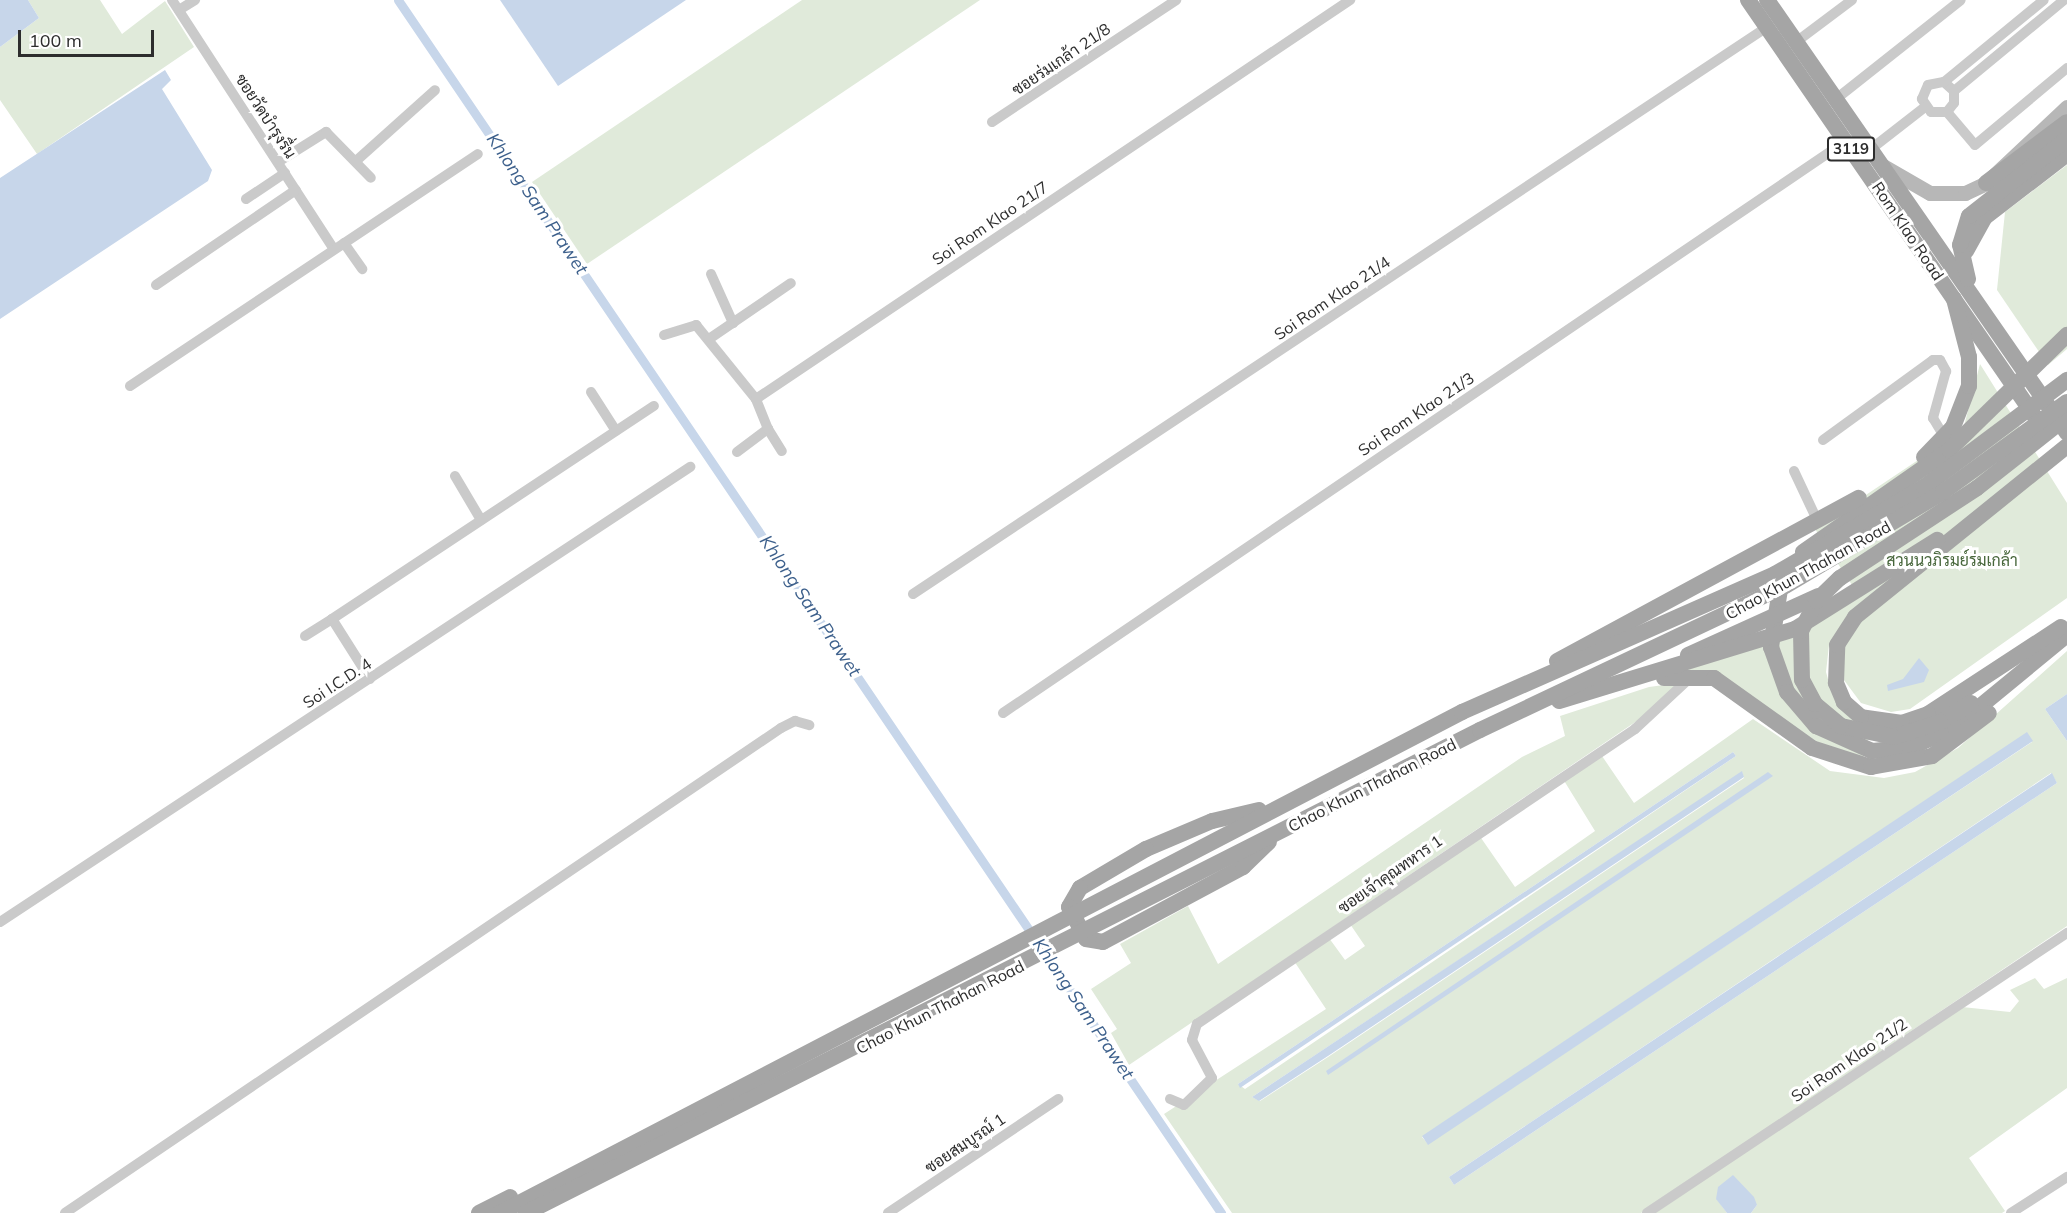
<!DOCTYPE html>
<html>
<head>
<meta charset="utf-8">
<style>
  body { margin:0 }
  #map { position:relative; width:2067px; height:1213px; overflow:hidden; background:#fff; font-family:Mulish,Sarabun,sans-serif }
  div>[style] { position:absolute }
  .green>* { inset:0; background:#e0eada }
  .water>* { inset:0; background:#c7d6ea }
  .canal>* { height:9px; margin:-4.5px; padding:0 4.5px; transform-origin:4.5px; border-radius:4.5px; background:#c7d6ea }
  .street>* { height:10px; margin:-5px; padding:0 5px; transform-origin:5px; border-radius:5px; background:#cacaca }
  .secondary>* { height:15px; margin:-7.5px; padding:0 7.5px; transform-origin:7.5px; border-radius:7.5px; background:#b7b7b7 }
  .primary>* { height:16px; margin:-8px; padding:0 8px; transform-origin:8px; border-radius:8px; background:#a5a5a5 }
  span { translate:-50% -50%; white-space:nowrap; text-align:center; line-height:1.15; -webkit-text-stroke:6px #fff; paint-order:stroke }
  .shield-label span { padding:2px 4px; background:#fff; border:2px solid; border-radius:4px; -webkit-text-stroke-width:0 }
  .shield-label { font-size:15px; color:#2d2d2d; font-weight:700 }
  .street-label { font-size:16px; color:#2d2d2d }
  .park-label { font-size:16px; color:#48673c }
  .water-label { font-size:18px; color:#3d608c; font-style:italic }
  .scale { position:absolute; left:18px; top:30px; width:136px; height:27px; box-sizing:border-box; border:3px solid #2d2d2d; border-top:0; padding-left:8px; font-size:18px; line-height:21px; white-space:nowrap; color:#2d2d2d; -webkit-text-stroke:4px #fff; paint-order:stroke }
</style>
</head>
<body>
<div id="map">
  <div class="green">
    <div style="clip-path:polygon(28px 0,100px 0,122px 34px,165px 1px,194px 47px,37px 154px,0 100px,0 47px,39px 18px)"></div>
    <div style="clip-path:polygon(802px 0,980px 0,587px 264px,532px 182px)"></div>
    <div style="clip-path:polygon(2067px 165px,2067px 349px,2048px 365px,1997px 290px,2005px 212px)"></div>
    <div style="clip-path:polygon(1980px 364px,2067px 503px,2067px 598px,1910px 709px,1891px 712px,1861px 703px,1841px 676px,1844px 648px,1829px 645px,1826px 672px,1831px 690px,1871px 726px,1863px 760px,1847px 758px,1686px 670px,1784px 637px,1852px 585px,1815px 529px,1963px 430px)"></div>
    <div style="clip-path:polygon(evenodd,2067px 651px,2067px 694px,2045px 709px,2067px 741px,2067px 926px,1641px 1213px,1232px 1213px,1164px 1114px,1326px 1009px,1294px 961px,1329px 938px,1345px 960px,1365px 946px,1350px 924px,1479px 835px,1515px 887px,1595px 831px,1563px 779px,1602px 756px,1634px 803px,1753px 719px,1830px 771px,1884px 778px,1915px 772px,1958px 748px,2067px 651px,2027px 733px,2032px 742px,1428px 1144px,1422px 1137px,2027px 733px,2067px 651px,1733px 752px,1736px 756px,1245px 1089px,1238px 1084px,1733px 752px,2067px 651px,1742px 772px,1744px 778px,1328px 1057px,1260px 1101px,1252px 1097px,1742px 772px,2067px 651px,2051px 773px,2057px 783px,1454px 1185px,1449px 1177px,2051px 773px)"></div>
    <div style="clip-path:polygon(1679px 683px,1656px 708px,1129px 1065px,1111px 1033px,1117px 1029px,1091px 989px,1131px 963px,1120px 944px,1188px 906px,1218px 964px,1522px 757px,1565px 736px,1560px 716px,1649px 687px)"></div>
    <div style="clip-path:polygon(2035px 978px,2044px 989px,2067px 978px,2067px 1088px,1969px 1158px,2005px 1211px,2002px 1213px,1751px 1213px,1757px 1205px,1716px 1198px,1727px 1213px,1655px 1213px,1962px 1007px,2010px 1012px,2019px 1001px,2010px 990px)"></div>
  </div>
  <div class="water">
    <div style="clip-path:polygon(0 0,28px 0,39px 18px,0 47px)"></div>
    <div style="clip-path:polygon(500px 0,686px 0,558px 86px)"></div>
    <div style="clip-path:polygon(165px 70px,171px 80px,162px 89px,212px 170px,208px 181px,0 319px,0 178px)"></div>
    <div style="clip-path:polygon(1919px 658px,1929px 670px,1924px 682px,1888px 691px,1887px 685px,1903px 679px)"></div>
    <div style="clip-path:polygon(2067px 694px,2067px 741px,2045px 709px)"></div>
    <div style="clip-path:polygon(2027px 732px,2033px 741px,1428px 1145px,1422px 1136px)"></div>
    <div style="clip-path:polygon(1733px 752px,1736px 756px,1240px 1088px,1238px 1084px)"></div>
    <div style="clip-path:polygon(1742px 771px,1744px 777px,1328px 1056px,1259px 1101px,1252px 1097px)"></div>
    <div style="clip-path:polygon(1768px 772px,1773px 776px,1328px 1075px,1326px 1071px)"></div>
    <div style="clip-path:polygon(2052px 773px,2057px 783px,1454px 1185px,1449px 1177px)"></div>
    <div style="clip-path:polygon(1733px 1175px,1754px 1197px,1757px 1205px,1751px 1213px,1727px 1213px,1716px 1199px,1718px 1187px)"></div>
  </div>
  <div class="canal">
    <div style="left:398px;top:0;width:1466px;rotate:55.84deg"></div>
  </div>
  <div class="street">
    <div style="left:172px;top:0;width:297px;rotate:57deg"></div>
    <div style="left:179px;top:10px;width:19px;rotate:-32deg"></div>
    <div style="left:1796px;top:42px;width:70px;rotate:-36.9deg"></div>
    <div style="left:1944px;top:82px;width:13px;rotate:42deg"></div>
    <div style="left:1954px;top:91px;width:12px;rotate:90deg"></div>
    <div style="left:1954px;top:103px;width:11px;rotate:128deg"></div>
    <div style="left:1947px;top:112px;width:16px;rotate:180deg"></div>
    <div style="left:1931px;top:112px;width:16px;rotate:-125deg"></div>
    <div style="left:1922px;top:99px;width:15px;rotate:-67deg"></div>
    <div style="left:1928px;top:85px;width:16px;rotate:-11deg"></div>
    <div style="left:1944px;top:82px;width:129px;rotate:-39.4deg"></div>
    <div style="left:1954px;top:91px;width:143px;rotate:-39.6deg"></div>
    <div style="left:1836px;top:99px;width:159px;rotate:-38.4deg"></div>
    <div style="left:1947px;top:112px;width:43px;rotate:49.7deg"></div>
    <div style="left:1975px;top:145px;width:120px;rotate:-39.9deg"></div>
    <div style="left:992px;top:122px;width:221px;rotate:-33.5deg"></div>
    <div style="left:1871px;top:149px;width:68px;rotate:-37.9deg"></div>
    <div style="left:356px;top:161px;width:106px;rotate:-41.9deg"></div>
    <div style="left:278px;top:162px;width:57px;rotate:-32deg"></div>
    <div style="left:326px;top:132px;width:64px;rotate:45.6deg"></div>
    <div style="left:246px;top:199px;width:47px;rotate:-33.7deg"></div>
    <div style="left:344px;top:243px;width:32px;rotate:55deg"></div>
    <div style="left:711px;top:274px;width:54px;rotate:65.8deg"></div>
    <div style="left:156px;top:285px;width:169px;rotate:-34.2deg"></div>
    <div style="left:664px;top:335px;width:34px;rotate:-17deg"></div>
    <div style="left:696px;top:325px;width:95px;rotate:51deg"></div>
    <div style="left:756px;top:399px;width:716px;rotate:-33.89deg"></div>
    <div style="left:709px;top:339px;width:99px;rotate:-34.3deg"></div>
    <div style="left:130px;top:386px;width:418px;rotate:-33.7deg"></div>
    <div style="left:591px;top:392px;width:46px;rotate:57.3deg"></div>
    <div style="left:768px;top:429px;width:26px;rotate:58deg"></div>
    <div style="left:1823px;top:440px;width:136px;rotate:-36deg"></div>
    <div style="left:1933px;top:360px;width:7px"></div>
    <div style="left:1940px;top:360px;width:13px;rotate:61deg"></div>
    <div style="left:1946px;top:371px;width:49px;rotate:105.5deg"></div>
    <div style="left:1933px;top:418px;width:23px;rotate:59deg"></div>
    <div style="left:737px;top:452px;width:39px;rotate:-37deg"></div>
    <div style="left:768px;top:429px;width:32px;rotate:-112deg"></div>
    <div style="left:1794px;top:471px;width:56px;rotate:64.8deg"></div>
    <div style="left:455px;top:476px;width:51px;rotate:59.4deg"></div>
    <div style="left:913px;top:594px;width:1025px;rotate:-33.58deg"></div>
    <div style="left:305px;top:636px;width:32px;rotate:-32deg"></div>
    <div style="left:370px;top:679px;width:71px;rotate:-122.3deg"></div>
    <div style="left:332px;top:619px;width:386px;rotate:-33.5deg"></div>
    <div style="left:1003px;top:713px;width:1019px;rotate:-34.16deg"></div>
    <div style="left:0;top:922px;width:827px;rotate:-33.4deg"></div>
    <div style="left:1170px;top:1099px;width:15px;rotate:23deg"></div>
    <div style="left:1184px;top:1105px;width:39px;rotate:-44deg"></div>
    <div style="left:1212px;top:1078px;width:43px;rotate:-117.8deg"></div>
    <div style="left:1192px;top:1040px;width:17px;rotate:-73deg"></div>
    <div style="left:1197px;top:1024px;width:528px;rotate:-33.96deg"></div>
    <div style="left:1635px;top:729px;width:76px;rotate:-42.9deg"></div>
    <div style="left:65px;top:1213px;width:865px;rotate:-34.11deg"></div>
    <div style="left:781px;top:728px;width:16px;rotate:-27deg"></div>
    <div style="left:795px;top:721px;width:15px;rotate:16deg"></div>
    <div style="left:888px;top:1213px;width:205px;rotate:-33.8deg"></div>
    <div style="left:1647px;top:1213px;width:505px;rotate:-33.69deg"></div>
    <div style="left:2011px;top:1213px;width:67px;rotate:-32.7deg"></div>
  </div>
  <div class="secondary">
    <div style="left:1883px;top:166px;width:54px;rotate:29.9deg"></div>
    <div style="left:1930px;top:193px;width:35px"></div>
    <div style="left:1965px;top:193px;width:23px;rotate:-25deg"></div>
    <div style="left:1986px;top:183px;width:111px;rotate:-43.2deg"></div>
  </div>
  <div class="primary">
    <div style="left:1748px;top:0;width:506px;rotate:55.46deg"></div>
    <div style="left:1767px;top:0;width:527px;rotate:55.28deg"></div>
    <div style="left:1986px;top:183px;width:101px;rotate:-37deg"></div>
    <div style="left:1966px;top:251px;width:38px;rotate:-61deg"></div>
    <div style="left:1984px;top:218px;width:105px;rotate:-37.6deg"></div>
    <div style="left:1968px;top:279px;width:35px;rotate:-103deg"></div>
    <div style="left:1960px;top:245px;width:30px;rotate:-73deg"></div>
    <div style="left:1969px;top:216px;width:125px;rotate:-38.2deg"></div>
    <div style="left:1924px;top:457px;width:42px;rotate:-46deg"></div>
    <div style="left:1953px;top:427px;width:44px;rotate:-68.7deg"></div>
    <div style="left:1969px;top:386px;width:29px;rotate:-90deg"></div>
    <div style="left:1969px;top:357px;width:60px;rotate:-104.5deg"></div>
    <div style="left:1803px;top:552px;width:178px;rotate:-34.9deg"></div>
    <div style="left:1949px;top:450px;width:165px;rotate:-44.3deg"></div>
    <div style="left:1781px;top:583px;width:65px;rotate:98.9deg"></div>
    <div style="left:1771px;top:647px;width:48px;rotate:70.4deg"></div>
    <div style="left:1787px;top:692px;width:45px;rotate:49.5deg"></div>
    <div style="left:1816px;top:726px;width:61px;rotate:24.1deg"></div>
    <div style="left:1872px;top:751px;width:38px;rotate:-5deg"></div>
    <div style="left:1910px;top:748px;width:50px;rotate:-25deg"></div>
    <div style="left:1955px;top:727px;width:145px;rotate:-39.4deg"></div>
    <div style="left:2061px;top:627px;width:159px;rotate:146.8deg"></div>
    <div style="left:1928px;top:714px;width:28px;rotate:161deg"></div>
    <div style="left:1902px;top:723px;width:41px;rotate:-171.7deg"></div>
    <div style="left:1861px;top:717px;width:23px;rotate:-139deg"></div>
    <div style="left:1844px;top:702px;width:21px;rotate:-113deg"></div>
    <div style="left:1836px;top:683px;width:38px;rotate:-88deg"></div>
    <div style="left:1837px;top:645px;width:33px;rotate:-57deg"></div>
    <div style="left:1855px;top:617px;width:272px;rotate:-38.9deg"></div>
    <div style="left:1688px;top:655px;width:143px;rotate:-24.4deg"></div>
    <div style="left:1557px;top:661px;width:343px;rotate:-28.4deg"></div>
    <div style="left:1664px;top:678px;width:50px"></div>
    <div style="left:1714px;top:678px;width:120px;rotate:35.5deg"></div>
    <div style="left:1812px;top:748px;width:62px;rotate:17.9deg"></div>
    <div style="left:1871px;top:767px;width:62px;rotate:-10.2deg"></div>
    <div style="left:1932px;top:756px;width:71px;rotate:-37deg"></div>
    <div style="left:1559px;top:701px;width:247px;rotate:-17deg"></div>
    <div style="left:1795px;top:629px;width:168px;rotate:-32.1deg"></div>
    <div style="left:1971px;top:703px;width:36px;rotate:148deg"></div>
    <div style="left:1940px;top:722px;width:48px;rotate:161.9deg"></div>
    <div style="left:1894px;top:737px;width:54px;rotate:-168.3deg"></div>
    <div style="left:1841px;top:726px;width:34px;rotate:-140deg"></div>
    <div style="left:1815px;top:704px;width:27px;rotate:-118deg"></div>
    <div style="left:1802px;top:680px;width:49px;rotate:-91.2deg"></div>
    <div style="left:1801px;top:631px;width:34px;rotate:-63deg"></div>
    <div style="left:1816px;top:601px;width:33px;rotate:-44deg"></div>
    <div style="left:1840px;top:578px;width:164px;rotate:-33.3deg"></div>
    <div style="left:1977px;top:488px;width:115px;rotate:-38.3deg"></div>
    <div style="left:1259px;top:810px;width:48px;rotate:166.8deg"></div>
    <div style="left:1212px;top:821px;width:72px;rotate:157deg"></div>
    <div style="left:1146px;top:849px;width:77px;rotate:149.4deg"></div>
    <div style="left:1080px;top:888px;width:22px;rotate:120deg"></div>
    <div style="left:1069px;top:907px;width:36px;rotate:62deg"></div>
    <div style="left:1086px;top:939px;width:17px;rotate:10deg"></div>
    <div style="left:1103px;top:942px;width:159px;rotate:-28.2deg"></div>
    <div style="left:1243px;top:867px;width:36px;rotate:-44deg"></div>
    <div style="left:479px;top:1213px;width:35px;rotate:-27deg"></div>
    <div style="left:500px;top:1213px;width:1085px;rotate:-27.51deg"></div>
    <div style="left:1462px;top:712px;width:342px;rotate:-23.8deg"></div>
    <div style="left:1775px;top:574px;width:173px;rotate:-30.3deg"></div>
    <div style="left:1924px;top:487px;width:179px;rotate:-36.8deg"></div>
    <div style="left:526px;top:1213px;width:1069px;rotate:-26.85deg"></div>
    <div style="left:1480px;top:730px;width:337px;rotate:-25.3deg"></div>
    <div style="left:1785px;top:586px;width:184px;rotate:-30.7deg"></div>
    <div style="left:1943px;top:492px;width:153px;rotate:-36deg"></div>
  </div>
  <div class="shield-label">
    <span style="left:1851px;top:149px">3119</span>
  </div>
  <div class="street-label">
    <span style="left:1061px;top:59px;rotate:-34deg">ซอยร่มเกล้า 21/8</span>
    <span style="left:266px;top:116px;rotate:57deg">ซอยวัดบำรุงรื่น</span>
    <span style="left:990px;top:223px;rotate:-34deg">Soi Rom Klao 21/7</span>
    <span style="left:1908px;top:231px;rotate:56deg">Rom Klao Road</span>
    <span style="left:1332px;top:298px;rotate:-34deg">Soi Rom Klao 21/4</span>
    <span style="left:1416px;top:414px;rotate:-34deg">Soi Rom Klao 21/3</span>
    <span style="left:1808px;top:570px;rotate:-29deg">Chao Khun Thahan Road</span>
    <span style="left:337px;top:683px;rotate:-33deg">Soi I.C.D. 4</span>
    <span style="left:1372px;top:785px;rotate:-27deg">Chao Khun Thahan Road</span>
    <span style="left:1390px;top:874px;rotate:-35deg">ซอยเจ้าคุณทหาร 1</span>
    <span style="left:940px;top:1007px;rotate:-27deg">Chao Khun Thahan Road</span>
    <span style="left:1849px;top:1060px;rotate:-34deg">Soi Rom Klao 21/2</span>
    <span style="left:965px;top:1143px;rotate:-34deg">ซอยสมบูรณ์ 1</span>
  </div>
  <div class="park-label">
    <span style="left:1952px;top:560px">สวนนวภิรมย์ร่มเกล้า</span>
  </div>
  <div class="water-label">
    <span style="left:537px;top:204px;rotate:56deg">Khlong Sam Prawet</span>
    <span style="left:810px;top:606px;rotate:56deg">Khlong Sam Prawet</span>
    <span style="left:1083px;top:1009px;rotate:56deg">Khlong Sam Prawet</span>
  </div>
  <div class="scale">100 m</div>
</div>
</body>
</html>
